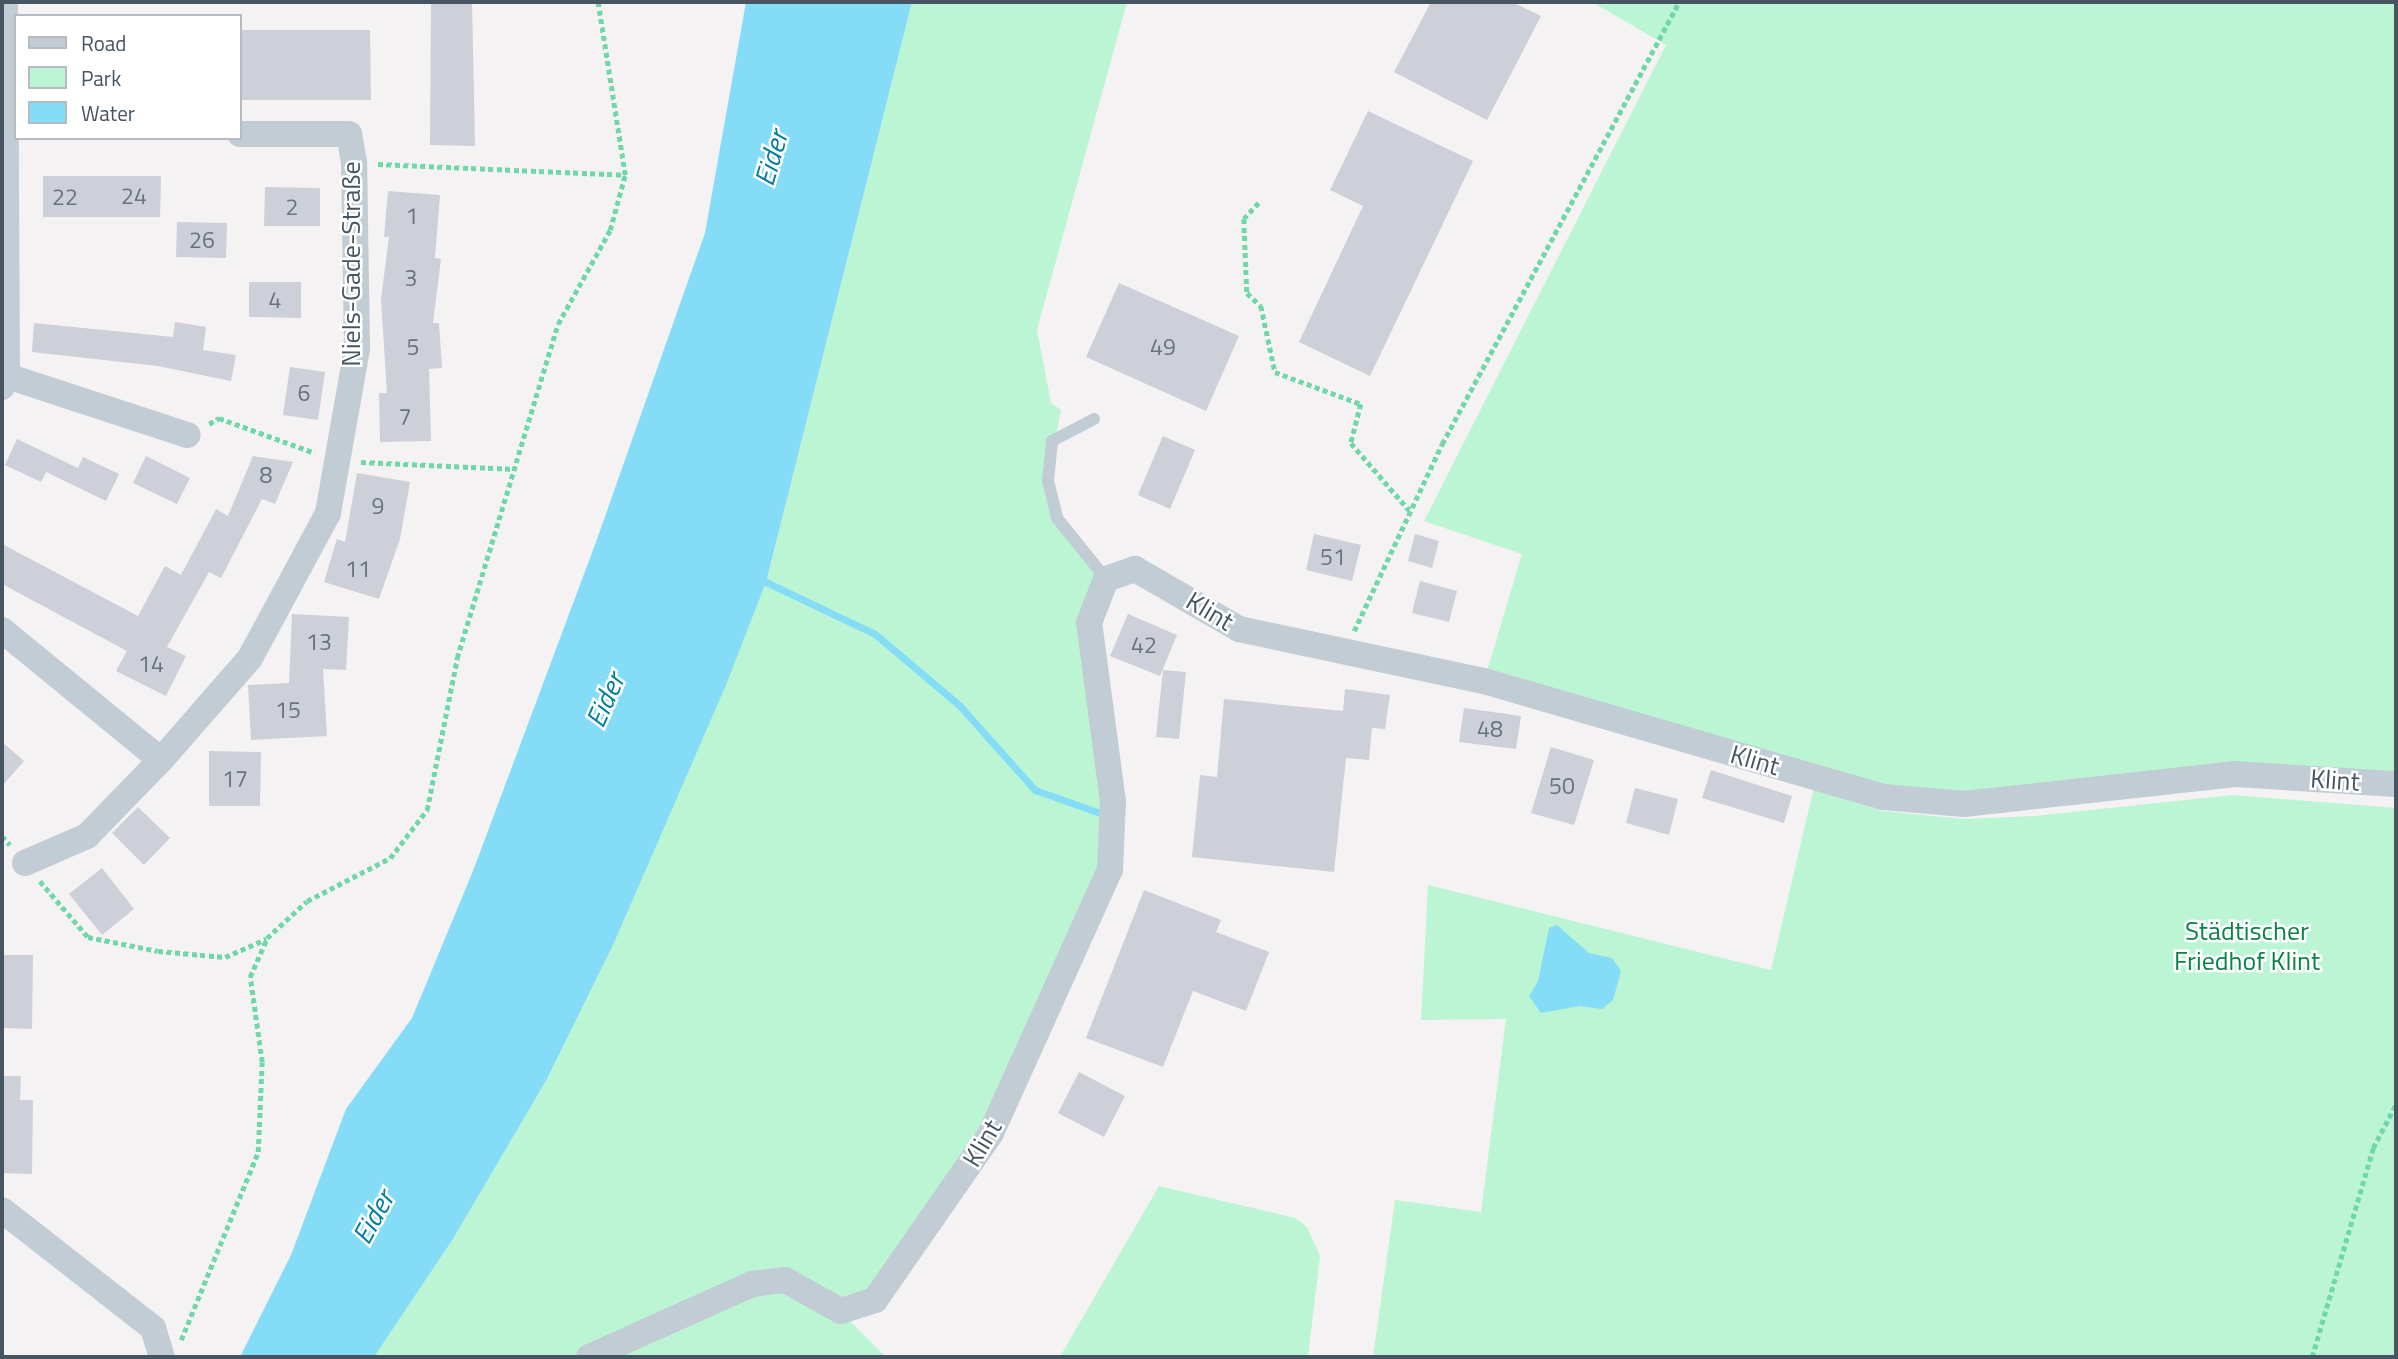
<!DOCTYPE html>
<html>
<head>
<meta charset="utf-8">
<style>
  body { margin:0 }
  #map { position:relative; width:2398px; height:1359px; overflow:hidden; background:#f4f2f2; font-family:"Titillium Web",sans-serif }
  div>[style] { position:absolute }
  .green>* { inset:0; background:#bcf5d4 }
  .water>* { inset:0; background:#85dcf7 }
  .stream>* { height:7px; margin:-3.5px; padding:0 3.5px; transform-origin:3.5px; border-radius:3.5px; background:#85dcf7 }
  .building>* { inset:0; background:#cdd0d8 }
  .path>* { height:4.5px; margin-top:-2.25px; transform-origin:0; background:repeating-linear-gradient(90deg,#70d8a8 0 5px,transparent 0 8.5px) }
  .service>* { height:12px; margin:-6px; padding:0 6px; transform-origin:6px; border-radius:6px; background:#c1ccd5 }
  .minor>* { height:26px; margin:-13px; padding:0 13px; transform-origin:13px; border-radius:13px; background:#c1ccd5 }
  span { translate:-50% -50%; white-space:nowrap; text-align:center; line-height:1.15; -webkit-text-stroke:5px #fff; paint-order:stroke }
  .number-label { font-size:23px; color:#687380 }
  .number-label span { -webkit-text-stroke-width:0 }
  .street-label { font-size:26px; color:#475462 }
  .park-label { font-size:26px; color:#0c824b }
  .water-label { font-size:28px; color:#037ca2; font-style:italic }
  .frame { position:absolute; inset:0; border:4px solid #475462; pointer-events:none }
  .legend { position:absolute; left:14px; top:14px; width:228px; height:126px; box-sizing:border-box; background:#fff; border:2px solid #b5bbc0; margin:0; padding:9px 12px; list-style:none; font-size:21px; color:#475462 }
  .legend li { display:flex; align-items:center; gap:14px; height:35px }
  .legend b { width:35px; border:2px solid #b5bbc0 }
</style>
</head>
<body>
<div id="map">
  <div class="green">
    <div style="clip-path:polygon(912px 2px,1127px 2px,1037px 330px,1051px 403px,1061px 410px,1048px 481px,1057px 518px,1106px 579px,1096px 597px,1110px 870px,991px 1133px,875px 1300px,841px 1312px,886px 1357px,374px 1357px,453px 1239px,547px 1079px,614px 943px,766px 582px)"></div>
    <div style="clip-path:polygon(1592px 2px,2396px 2px,2396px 784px,2235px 774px,1884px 797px,1484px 681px,1522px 554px,1424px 521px,1666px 45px)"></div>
    <div style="clip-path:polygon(1814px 787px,1883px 811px,1964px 819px,2035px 816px,2232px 795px,2396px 808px,2396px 1357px,1373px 1357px,1395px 1200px,1481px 1212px,1506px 1019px,1421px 1020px,1428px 885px,1771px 970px)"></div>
    <div style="clip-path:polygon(1159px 1186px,1295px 1218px,1307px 1227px,1320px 1256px,1308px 1357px,1061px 1355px)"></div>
  </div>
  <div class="water">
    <div style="clip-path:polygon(746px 2px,912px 2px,766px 582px,726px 685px,614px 943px,547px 1079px,453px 1239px,374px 1357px,240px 1357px,291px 1255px,346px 1109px,412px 1018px,473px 871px,596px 542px,705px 233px)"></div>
    <div style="clip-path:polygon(1557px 925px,1589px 953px,1612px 958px,1621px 971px,1613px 1000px,1602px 1009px,1580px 1006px,1541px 1013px,1529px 996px,1538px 981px,1549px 928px)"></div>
  </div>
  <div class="stream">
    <div style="left:766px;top:582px;width:121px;rotate:25.5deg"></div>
    <div style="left:875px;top:634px;width:110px;rotate:40.2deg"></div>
    <div style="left:959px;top:705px;width:114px;rotate:48.2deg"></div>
    <div style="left:1035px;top:790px;width:66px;rotate:19.5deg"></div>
  </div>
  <div class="building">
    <div style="clip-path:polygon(431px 2px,472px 2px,475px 146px,430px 145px)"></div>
    <div style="clip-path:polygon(1431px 2px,1512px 2px,1541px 16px,1487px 120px,1394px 72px)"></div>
    <div style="clip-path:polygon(240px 30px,370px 30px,371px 100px,240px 100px)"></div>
    <div style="clip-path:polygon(1368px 111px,1473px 161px,1370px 376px,1299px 342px,1363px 206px,1330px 190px)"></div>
    <div style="clip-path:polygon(43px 176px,161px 176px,160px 217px,43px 217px)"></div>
    <div style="clip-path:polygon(265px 187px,320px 188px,320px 226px,264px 226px)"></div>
    <div style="clip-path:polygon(388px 191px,440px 195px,435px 258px,441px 259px,433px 323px,439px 323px,442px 368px,429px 369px,431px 441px,380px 442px,379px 393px,387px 393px,381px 299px,389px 237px,384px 237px)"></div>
    <div style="clip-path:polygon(177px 222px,227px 223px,226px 258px,176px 257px)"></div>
    <div style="clip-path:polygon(249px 282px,301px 282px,301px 318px,249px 317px)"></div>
    <div style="clip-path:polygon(1119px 283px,1239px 336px,1206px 411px,1086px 357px)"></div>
    <div style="clip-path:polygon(175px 322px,206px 327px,203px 350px,236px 355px,231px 381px,158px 366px,32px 352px,34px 323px,173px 337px)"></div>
    <div style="clip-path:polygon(290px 367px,325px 372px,318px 420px,283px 415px)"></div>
    <div style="clip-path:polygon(1163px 436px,1195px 450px,1170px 509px,1138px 495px)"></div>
    <div style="clip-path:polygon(17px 439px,78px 468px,83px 457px,119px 474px,106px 501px,46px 472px,41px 482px,5px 465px)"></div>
    <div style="clip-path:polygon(146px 456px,190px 478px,177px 504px,133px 483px)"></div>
    <div style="clip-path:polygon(253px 456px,293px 462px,275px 504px,262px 499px,221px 578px,209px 572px,167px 647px,186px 656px,166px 696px,116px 671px,127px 651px,2px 584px,2px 544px,138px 616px,165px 566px,181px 575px,216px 509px,228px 516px)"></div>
    <div style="clip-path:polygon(357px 473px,410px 482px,400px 539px,379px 599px,324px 582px,337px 539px,345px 542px)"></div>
    <div style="clip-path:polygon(1314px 534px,1361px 545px,1352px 581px,1306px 570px)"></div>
    <div style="clip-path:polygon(1415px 534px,1439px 541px,1432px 568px,1408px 561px)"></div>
    <div style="clip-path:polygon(1420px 581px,1457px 591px,1449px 622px,1412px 613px)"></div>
    <div style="clip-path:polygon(292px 614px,349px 617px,346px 670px,323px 669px,327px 736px,251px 740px,248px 685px,289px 683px)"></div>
    <div style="clip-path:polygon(1128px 614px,1177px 635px,1160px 676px,1110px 656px)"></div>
    <div style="clip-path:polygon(1163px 670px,1186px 672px,1179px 739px,1156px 737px)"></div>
    <div style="clip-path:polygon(1345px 689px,1390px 695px,1385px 729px,1372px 728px,1369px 760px,1346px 758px,1334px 872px,1192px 857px,1200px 775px,1217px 777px,1224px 699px,1343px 711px)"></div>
    <div style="clip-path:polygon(1464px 708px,1521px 716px,1516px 749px,1459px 742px)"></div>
    <div style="clip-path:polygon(2px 742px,24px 761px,2px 786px)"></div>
    <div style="clip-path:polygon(1551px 747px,1594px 760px,1574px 825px,1531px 813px)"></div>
    <div style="clip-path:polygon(209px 751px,261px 752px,260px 806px,209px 806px)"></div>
    <div style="clip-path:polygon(1711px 770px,1792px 796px,1784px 823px,1702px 798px)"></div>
    <div style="clip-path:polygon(1635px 788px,1678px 799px,1669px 835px,1626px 823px)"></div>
    <div style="clip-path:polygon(138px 807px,170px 838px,144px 865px,112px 833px)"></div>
    <div style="clip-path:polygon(102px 868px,134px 909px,102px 935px,69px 894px)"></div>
    <div style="clip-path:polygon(1144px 890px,1221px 920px,1216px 932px,1269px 952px,1246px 1011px,1193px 991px,1163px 1067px,1086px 1038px)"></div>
    <div style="clip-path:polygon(2px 955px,33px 955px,32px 1029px,2px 1028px)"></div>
    <div style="clip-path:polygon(1079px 1072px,1125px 1096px,1104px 1137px,1058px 1113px)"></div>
    <div style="clip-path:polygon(2px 1076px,21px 1076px,20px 1100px,33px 1100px,32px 1174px,2px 1173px)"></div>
  </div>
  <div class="path">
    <div style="left:378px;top:164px;width:247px;rotate:2.5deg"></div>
    <div style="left:1259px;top:203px;width:22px;rotate:133deg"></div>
    <div style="left:1244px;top:219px;width:74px;rotate:87.7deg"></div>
    <div style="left:1247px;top:293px;width:19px;rotate:43deg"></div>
    <div style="left:1261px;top:306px;width:67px;rotate:78deg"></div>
    <div style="left:1275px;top:372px;width:92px;rotate:20.4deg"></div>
    <div style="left:1361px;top:404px;width:40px;rotate:104.4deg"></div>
    <div style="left:1351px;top:443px;width:89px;rotate:49.1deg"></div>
    <div style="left:209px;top:424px;width:12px;rotate:-31deg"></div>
    <div style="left:219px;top:418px;width:102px;rotate:20deg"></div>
    <div style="left:361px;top:462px;width:153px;rotate:2.6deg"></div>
    <div style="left:1354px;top:631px;width:207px;rotate:-64.8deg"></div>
    <div style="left:1442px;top:444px;width:502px;rotate:-61.8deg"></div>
    <div style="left:2px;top:836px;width:12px;rotate:48deg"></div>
    <div style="left:40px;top:881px;width:74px;rotate:49.4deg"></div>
    <div style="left:88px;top:937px;width:71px;rotate:11.3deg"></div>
    <div style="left:158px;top:951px;width:67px;rotate:5.1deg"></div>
    <div style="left:225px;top:957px;width:45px;rotate:-23.7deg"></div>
    <div style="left:181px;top:1340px;width:203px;rotate:-67.7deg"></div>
    <div style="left:258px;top:1152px;width:90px;rotate:-87.5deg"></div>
    <div style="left:262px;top:1062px;width:86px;rotate:-98deg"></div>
    <div style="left:250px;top:977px;width:43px;rotate:-66.4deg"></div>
    <div style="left:267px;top:938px;width:54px;rotate:-42.8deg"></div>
    <div style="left:307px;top:901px;width:93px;rotate:-27.4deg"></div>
    <div style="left:390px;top:858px;width:61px;rotate:-52.4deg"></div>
    <div style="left:427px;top:810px;width:155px;rotate:-78.8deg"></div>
    <div style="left:457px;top:658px;width:349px;rotate:-73.2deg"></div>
    <div style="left:558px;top:324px;width:107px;rotate:-61deg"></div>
    <div style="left:610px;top:230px;width:57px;rotate:-74.7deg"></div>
    <div style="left:625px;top:175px;width:175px;rotate:-98.9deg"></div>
    <div style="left:2312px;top:1357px;width:218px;rotate:-73.7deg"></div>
    <div style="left:2373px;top:1148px;width:50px;rotate:-62.4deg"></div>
  </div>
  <div class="service">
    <div style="left:1094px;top:419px;width:47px;rotate:152.4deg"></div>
    <div style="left:1052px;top:441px;width:40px;rotate:95.7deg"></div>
    <div style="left:1048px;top:481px;width:38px;rotate:76deg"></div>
    <div style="left:1057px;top:518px;width:78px;rotate:51.2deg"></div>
  </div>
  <div class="minor">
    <div style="left:7px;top:376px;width:190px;rotate:18.1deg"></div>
    <div style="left:2px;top:387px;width:12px;rotate:-66deg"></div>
    <div style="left:7px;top:376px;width:374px;rotate:-90.3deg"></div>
    <div style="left:2px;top:630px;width:205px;rotate:39.3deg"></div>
    <div style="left:161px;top:760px;width:135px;rotate:-48.9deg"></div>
    <div style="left:250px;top:658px;width:165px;rotate:-61.7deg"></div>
    <div style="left:328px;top:513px;width:168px;rotate:-80deg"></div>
    <div style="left:357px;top:348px;width:186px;rotate:-90.9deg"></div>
    <div style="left:354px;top:162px;width:28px;rotate:-100deg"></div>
    <div style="left:349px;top:134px;width:109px;rotate:180deg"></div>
    <div style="left:25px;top:863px;width:68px;rotate:-23.5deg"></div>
    <div style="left:87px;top:836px;width:106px;rotate:-45.8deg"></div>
    <div style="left:2px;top:1210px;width:192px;rotate:38deg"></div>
    <div style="left:153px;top:1328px;width:30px;rotate:73deg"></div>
    <div style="left:589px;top:1357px;width:179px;rotate:-24.1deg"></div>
    <div style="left:752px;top:1284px;width:33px;rotate:-7deg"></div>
    <div style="left:785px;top:1280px;width:64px;rotate:29deg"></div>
    <div style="left:841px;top:1311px;width:36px;rotate:-18deg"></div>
    <div style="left:875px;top:1300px;width:203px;rotate:-55.2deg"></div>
    <div style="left:991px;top:1133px;width:289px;rotate:-65.7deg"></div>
    <div style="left:1110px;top:870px;width:68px;rotate:-87.5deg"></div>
    <div style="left:1113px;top:802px;width:181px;rotate:-97.6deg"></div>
    <div style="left:1089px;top:623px;width:47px;rotate:-68.9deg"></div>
    <div style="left:1106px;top:579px;width:31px;rotate:-19deg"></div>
    <div style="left:1135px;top:569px;width:120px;rotate:30deg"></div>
    <div style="left:1239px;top:629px;width:250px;rotate:12deg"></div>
    <div style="left:1484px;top:681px;width:416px;rotate:16.2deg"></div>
    <div style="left:1884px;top:797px;width:80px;rotate:5deg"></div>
    <div style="left:1964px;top:804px;width:273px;rotate:-6.3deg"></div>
    <div style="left:2235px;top:774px;width:161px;rotate:3.6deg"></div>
  </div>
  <div class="number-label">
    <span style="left:134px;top:196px">24</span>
    <span style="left:65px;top:197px">22</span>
    <span style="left:292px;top:207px">2</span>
    <span style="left:412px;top:216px">1</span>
    <span style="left:202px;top:240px">26</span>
    <span style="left:411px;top:278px">3</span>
    <span style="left:275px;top:300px">4</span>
    <span style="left:413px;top:347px">5</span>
    <span style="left:1163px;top:347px">49</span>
    <span style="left:304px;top:393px">6</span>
    <span style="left:405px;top:417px">7</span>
    <span style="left:266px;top:475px">8</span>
    <span style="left:378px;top:506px">9</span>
    <span style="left:1333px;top:557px">51</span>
    <span style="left:358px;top:569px">11</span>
    <span style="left:319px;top:642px">13</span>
    <span style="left:1144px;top:645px">42</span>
    <span style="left:151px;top:664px">14</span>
    <span style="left:288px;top:710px">15</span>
    <span style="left:1490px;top:729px">48</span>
    <span style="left:235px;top:779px">17</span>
    <span style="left:1562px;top:786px">50</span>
  </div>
  <div class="street-label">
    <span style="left:351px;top:264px;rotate:-90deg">Niels-Gade-Straße</span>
    <span style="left:1210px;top:611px;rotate:31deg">Klint</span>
    <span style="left:1755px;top:760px;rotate:16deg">Klint</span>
    <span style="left:2335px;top:780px;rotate:4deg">Klint</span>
    <span style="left:982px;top:1143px;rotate:-59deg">Klint</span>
  </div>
  <div class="park-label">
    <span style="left:2247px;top:946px">Städtischer<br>Friedhof Klint</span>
  </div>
  <div class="water-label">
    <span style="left:771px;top:158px;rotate:-74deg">Eider</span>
    <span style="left:605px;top:700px;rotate:-66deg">Eider</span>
    <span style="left:373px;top:1217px;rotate:-61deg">Eider</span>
  </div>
  <div class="frame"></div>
  <ul class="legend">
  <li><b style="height:9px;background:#c1ccd5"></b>Road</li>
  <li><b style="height:19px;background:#bcf5d4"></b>Park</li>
  <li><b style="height:19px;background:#85dcf7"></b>Water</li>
  </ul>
</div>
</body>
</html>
